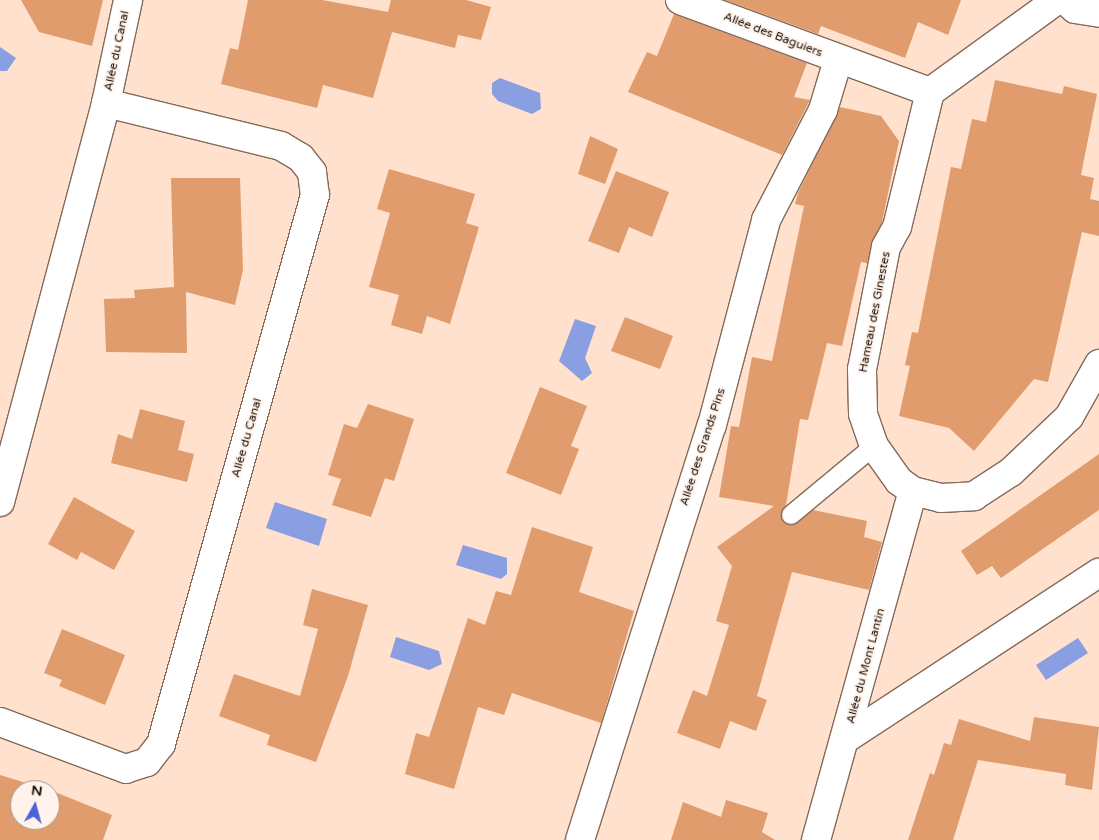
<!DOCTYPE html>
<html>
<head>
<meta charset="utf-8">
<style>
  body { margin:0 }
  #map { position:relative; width:1099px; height:840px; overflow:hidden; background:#ffe1ce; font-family:"Varela Round",sans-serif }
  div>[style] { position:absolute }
  .water>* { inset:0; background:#8a9ee2 }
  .building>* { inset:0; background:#e09c6c }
  .roads { filter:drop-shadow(1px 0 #846a59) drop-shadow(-1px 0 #846a59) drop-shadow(0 1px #846a59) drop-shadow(0 -1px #846a59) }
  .lane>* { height:18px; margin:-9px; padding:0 9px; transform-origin:9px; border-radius:9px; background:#fff }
  .street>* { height:28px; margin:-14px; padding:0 14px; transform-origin:14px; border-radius:14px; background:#fff }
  span { translate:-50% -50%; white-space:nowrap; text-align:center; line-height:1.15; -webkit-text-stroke:4px #fff3eb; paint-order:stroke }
  .street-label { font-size:12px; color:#1b110a }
  .north { position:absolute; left:10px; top:780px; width:50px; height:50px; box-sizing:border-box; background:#fff3eb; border:1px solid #a49991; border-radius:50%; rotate:7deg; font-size:14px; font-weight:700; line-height:20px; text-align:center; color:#1b110a }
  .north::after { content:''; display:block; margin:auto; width:18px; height:22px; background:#4c62d7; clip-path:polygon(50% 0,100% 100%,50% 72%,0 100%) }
</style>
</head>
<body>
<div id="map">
  <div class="water">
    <div style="clip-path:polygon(0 47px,16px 58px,7px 71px,0 71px)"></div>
    <div style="clip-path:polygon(500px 78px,540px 93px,541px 109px,532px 114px,498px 101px,492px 94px,492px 83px)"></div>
    <div style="clip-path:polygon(575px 319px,596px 326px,585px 358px,592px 373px,582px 381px,559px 361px)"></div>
    <div style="clip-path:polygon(275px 502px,327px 519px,319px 546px,266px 528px)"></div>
    <div style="clip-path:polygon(463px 545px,507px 558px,507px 574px,501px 579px,456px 565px)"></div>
    <div style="clip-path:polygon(396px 637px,439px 651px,442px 664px,429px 670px,390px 657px)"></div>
    <div style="clip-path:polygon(1078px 638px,1088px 653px,1046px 680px,1036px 665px)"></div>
  </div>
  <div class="building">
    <div style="clip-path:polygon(21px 0,103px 0,92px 46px,39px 32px)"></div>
    <div style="clip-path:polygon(248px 0,322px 0,388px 12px,391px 0,466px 0,491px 7px,481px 40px,458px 35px,455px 48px,392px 32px,373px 98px,323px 85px,317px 108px,221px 84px,230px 48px,238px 50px)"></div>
    <div style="clip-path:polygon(725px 0,961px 0,948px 35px,918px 22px,905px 58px,821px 26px,818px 34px)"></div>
    <div style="clip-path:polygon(674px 14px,807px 63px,794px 97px,810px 100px,782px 155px,628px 92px,647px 52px,657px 56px)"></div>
    <div style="clip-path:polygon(995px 80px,1062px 94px,1064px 86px,1097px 94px,1081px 175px,1094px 178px,1090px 199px,1099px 201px,1099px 236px,1082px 232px,1048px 382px,1034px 379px,974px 451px,949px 428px,899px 416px,910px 366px,905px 365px,912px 332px,918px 333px,951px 167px,961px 169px,972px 119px,986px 122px)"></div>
    <div style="clip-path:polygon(840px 107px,881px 116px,899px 141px,882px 222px,867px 263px,861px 262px,842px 346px,827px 343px,808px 420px,800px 419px,786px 505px,781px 516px,792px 525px,813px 510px,867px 521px,864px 537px,882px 542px,869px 590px,792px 572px,757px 696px,767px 700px,756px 731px,730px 721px,720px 749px,677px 733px,693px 690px,707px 696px,729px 625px,716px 621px,732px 566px,717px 547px,774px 506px,719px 497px,731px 426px,739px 427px,752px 357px,772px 361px,804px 206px,795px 204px,798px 193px)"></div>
    <div style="clip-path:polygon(590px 136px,618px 149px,605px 184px,578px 174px)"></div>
    <div style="clip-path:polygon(389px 169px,475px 194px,466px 223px,479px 227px,450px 324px,427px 316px,422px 334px,391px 325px,399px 295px,369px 287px,390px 213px,377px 209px)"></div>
    <div style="clip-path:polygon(616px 171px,669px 192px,652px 237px,629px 227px,619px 253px,588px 241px)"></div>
    <div style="clip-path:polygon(171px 178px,240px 178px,243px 270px,235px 305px,186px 292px,187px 353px,106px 352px,104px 299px,135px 298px,134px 290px,174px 287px)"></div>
    <div style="clip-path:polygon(625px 317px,673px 336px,660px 369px,611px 351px)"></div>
    <div style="clip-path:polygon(540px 387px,587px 406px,571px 446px,579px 449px,561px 495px,506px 473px)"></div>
    <div style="clip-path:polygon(368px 404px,414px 419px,394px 481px,385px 478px,371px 517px,332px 505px,341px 479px,328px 475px,344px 424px,357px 428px)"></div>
    <div style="clip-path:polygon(140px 409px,185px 421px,178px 450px,194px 454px,187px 482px,111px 463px,118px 434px,132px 439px)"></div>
    <div style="clip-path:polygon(1099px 454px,1099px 510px,1001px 578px,992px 566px,977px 575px,961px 551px)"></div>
    <div style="clip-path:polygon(74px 497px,135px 531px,114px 570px,81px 552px,77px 560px,48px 544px)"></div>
    <div style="clip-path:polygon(532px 527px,593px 547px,579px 592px,634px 611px,601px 723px,512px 693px,504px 715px,478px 707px,454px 789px,405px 774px,416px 733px,429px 737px,468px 618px,485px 625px,496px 591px,511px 595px)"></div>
    <div style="clip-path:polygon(312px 589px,368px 605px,348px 676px,316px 762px,267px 745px,270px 735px,219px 716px,234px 674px,300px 696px,318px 629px,303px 625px)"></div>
    <div style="clip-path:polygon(62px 629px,125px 655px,105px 705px,59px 686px,62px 680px,44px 673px)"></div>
    <div style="clip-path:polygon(1034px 717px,1099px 727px,1092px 790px,1065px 785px,1066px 774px,978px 760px,953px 840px,908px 840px,930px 773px,934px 775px,944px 743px,951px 745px,959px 719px,1030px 741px)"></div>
    <div style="clip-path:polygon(0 775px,49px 790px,20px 790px,20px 820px,50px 820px,50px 790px,112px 815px,103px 840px,0 840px)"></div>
    <div style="clip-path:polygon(726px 800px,768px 813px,762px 832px,775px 840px,671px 840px,683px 802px,721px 817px)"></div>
  </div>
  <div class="roads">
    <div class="lane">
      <div style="left:791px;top:515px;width:108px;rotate:-39.7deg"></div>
    </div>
    <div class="street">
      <div style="left:680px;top:0;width:266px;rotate:20.2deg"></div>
      <div style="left:1057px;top:0;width:157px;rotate:144.1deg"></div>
      <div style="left:930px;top:92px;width:139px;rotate:103.7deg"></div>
      <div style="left:897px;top:227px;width:23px;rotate:119deg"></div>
      <div style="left:886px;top:247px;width:124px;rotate:101.1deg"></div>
      <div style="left:862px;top:369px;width:45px;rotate:88.7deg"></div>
      <div style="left:863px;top:414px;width:34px;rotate:71deg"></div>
      <div style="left:874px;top:446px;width:43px;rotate:54.5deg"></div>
      <div style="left:899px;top:481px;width:17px;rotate:36deg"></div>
      <div style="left:913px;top:491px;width:29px;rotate:14deg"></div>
      <div style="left:941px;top:498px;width:33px;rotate:-3deg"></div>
      <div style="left:974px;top:496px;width:44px;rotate:-33deg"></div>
      <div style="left:1011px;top:472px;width:80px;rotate:-43.5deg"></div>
      <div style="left:1069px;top:417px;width:61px;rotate:-60.5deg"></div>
      <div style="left:1065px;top:0;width:13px;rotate:42deg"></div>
      <div style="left:1075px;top:9px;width:24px;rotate:9deg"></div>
      <div style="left:106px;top:103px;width:105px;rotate:-77.9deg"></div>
      <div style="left:0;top:502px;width:413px;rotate:-75.1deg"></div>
      <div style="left:106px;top:103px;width:180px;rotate:13.8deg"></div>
      <div style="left:281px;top:146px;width:23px;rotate:31deg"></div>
      <div style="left:301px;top:158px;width:18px;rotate:52deg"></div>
      <div style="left:312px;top:172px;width:23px;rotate:83deg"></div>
      <div style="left:315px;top:195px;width:570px;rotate:105.67deg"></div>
      <div style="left:161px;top:744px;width:23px;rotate:128deg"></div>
      <div style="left:147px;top:762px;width:22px;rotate:162deg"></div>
      <div style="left:126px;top:769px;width:134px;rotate:-159.5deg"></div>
      <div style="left:848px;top:737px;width:300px;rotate:-33.2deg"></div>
      <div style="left:580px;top:840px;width:435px;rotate:-72.4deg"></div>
      <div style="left:712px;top:425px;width:212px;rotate:-75.2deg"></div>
      <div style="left:766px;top:220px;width:124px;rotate:-62.6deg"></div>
      <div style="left:823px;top:110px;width:52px;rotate:-73.3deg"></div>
      <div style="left:816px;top:840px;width:362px;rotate:-74.5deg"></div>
    </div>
  </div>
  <div class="street-label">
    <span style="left:773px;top:35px;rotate:21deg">Allée des Baguiers</span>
    <span style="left:117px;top:51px;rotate:-78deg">Allée du Canal</span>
    <span style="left:875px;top:312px;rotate:-79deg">Hameau des Ginestes</span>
    <span style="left:247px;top:438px;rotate:-74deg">Allée du Canal</span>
    <span style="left:703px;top:447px;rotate:-72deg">Allée des Grands Pins</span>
    <span style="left:866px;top:666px;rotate:-75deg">Allée du Mont Lantin</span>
  </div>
  <div class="north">N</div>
</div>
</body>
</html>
